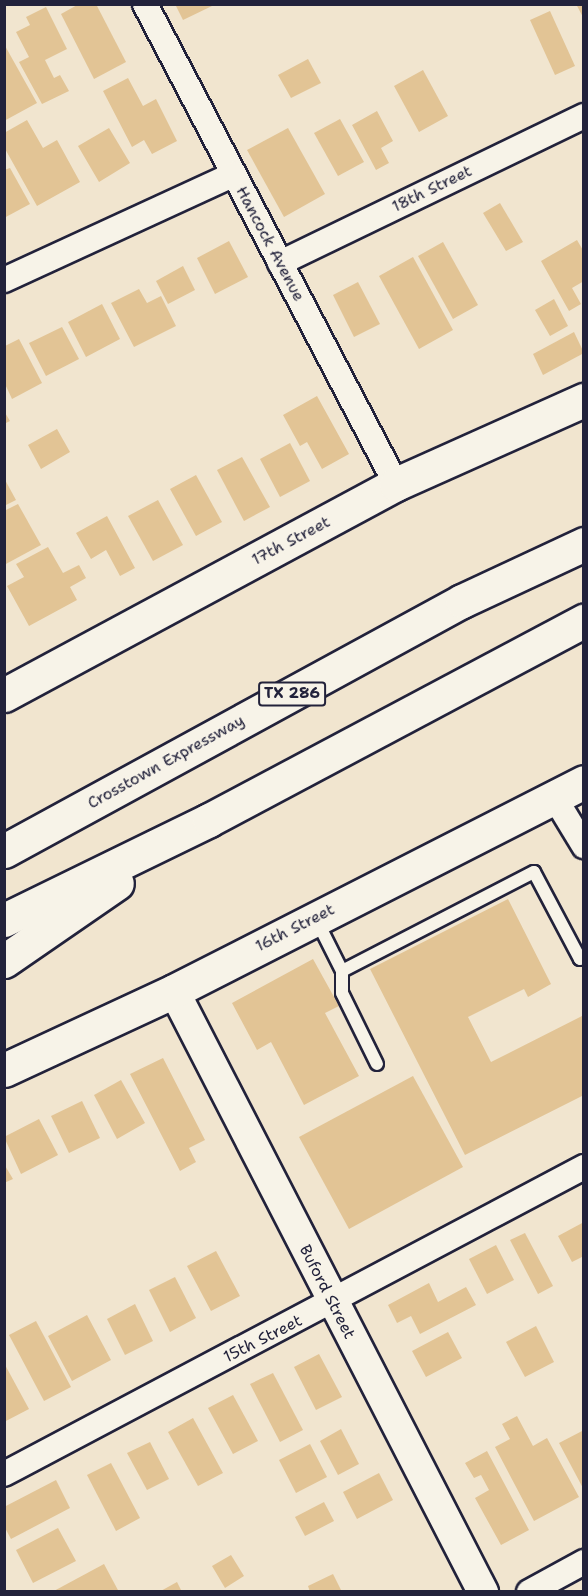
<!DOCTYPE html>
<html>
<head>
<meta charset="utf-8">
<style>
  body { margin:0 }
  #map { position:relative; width:588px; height:1596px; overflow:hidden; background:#f1e5cf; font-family:"Shantell Sans",sans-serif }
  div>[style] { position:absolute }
  .building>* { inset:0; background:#e2c495 }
  .roads { filter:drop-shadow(2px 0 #22223b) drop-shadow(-2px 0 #22223b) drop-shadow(0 2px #22223b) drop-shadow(0 -2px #22223b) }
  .service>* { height:12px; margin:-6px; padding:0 6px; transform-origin:6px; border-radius:6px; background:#f7f3e8 }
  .minor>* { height:24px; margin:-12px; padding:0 12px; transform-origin:12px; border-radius:12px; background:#f7f3e8 }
  .tertiary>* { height:30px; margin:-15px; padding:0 15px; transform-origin:15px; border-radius:15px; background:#f7f3e8 }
  .secondary>* { height:33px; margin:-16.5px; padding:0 16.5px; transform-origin:16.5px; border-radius:16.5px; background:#f7f3e8 }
  .motorway>* { height:33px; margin:-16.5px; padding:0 16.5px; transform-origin:16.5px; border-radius:16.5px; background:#f7f3e8 }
  span { translate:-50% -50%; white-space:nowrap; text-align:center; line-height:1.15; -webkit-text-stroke:4.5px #f7f3e8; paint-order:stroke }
  .shield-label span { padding:2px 4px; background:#f7f3e8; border:2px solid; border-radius:4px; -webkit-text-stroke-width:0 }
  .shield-label { font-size:15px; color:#22223b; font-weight:700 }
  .street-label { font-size:16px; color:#22223b }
  .frame { position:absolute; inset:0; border:6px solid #22223b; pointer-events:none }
</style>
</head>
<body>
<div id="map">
  <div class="building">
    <div style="clip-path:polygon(79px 4px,96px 4px,126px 62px,94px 79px,61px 14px)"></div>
    <div style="clip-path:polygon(175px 4px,212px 4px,212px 6px,183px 20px)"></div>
    <div style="clip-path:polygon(576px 4px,584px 4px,584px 19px)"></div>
    <div style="clip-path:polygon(46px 7px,67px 49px,45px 60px,54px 78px,60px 75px,69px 91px,42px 104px,19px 62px,29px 57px,16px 32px,30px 25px,26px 17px)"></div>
    <div style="clip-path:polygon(550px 11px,575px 66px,555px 75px,530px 20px)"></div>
    <div style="clip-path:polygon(4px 44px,37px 103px,4px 121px)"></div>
    <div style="clip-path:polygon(308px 59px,321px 83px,291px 98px,278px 75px)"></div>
    <div style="clip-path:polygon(423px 70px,448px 116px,419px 132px,394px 86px)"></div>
    <div style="clip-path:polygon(128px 78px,143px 106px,156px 99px,177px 141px,152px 154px,144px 140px,132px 147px,103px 91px)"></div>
    <div style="clip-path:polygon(377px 111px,393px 141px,381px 148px,389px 163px,376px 170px,352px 125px)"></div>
    <div style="clip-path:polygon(340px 119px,364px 162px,338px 176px,314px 133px)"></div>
    <div style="clip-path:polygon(27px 120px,43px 148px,57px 140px,80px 182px,37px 206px,4px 147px,4px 133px)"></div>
    <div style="clip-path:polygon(109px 128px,130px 163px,99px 182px,78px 146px)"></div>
    <div style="clip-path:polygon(288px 128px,325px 194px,284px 217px,247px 150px)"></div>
    <div style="clip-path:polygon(10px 168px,30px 204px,4px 218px,4px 170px)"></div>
    <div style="clip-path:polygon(500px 203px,523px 242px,506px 251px,483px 213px)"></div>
    <div style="clip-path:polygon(577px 240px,584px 252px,584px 281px,572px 288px,581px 304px,569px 311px,541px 261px)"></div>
    <div style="clip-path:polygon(229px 241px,248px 277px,215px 294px,197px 258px)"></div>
    <div style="clip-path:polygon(443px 242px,478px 305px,453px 319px,418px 256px)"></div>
    <div style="clip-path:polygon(413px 257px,453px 330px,419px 349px,379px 276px)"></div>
    <div style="clip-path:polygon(183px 266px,195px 290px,168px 304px,156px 281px)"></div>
    <div style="clip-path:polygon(358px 282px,380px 324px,354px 337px,333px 295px)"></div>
    <div style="clip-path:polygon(139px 289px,147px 303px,161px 296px,176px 326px,134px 347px,111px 303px)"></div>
    <div style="clip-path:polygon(554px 299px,568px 326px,550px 336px,535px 310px)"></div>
    <div style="clip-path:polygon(102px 304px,120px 339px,86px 357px,68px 322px)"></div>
    <div style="clip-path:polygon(62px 327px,79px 359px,46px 376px,29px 343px)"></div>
    <div style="clip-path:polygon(574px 332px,584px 353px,543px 375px,533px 354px)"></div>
    <div style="clip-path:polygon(19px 339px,42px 383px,12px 399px,5px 384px,5px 346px)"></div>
    <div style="clip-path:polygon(317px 396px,349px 454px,322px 469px,307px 442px,300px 446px,283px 415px)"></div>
    <div style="clip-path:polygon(4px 411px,10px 421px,4px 424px)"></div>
    <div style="clip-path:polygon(57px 429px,70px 452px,41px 469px,28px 445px)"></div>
    <div style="clip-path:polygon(290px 443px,310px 481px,280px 497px,260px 459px)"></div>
    <div style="clip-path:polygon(242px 457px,270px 507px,244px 521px,217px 470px)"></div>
    <div style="clip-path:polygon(196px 475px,222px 522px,196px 536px,170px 489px)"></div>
    <div style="clip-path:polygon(4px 478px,16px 500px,4px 506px)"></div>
    <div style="clip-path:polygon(158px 500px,183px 545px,153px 561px,128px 516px)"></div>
    <div style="clip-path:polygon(18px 504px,41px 545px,4px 565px,4px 511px)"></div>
    <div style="clip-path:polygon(107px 516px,135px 568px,120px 576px,106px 550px,91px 559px,76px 533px)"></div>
    <div style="clip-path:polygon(48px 547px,63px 573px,79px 565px,86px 578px,70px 587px,77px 600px,29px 626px,7px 586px,24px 577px,16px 564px)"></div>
    <div style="clip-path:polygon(508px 899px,551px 984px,528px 997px,524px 989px,468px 1017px,491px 1062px,584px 1015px,584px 1095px,465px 1155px,370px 969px)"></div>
    <div style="clip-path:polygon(313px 959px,339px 1006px,325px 1013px,359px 1076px,304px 1105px,271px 1042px,257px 1050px,232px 1003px)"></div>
    <div style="clip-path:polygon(163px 1058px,205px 1140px,189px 1148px,196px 1162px,180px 1171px,130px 1074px)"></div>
    <div style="clip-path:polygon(413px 1076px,463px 1167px,349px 1229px,299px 1137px)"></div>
    <div style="clip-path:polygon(121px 1080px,145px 1123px,117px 1139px,94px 1095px)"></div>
    <div style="clip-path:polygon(82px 1101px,100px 1138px,69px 1153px,51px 1116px)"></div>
    <div style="clip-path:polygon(39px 1119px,58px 1155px,21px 1174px,4px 1137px)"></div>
    <div style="clip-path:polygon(4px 1164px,13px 1179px,4px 1183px)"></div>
    <div style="clip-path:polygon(584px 1222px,584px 1256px,572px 1262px,558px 1236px)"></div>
    <div style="clip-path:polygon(525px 1233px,553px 1286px,538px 1294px,510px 1240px)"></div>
    <div style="clip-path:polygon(496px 1245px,514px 1280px,487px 1294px,469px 1259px)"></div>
    <div style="clip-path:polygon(216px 1251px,240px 1296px,211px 1311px,187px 1266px)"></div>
    <div style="clip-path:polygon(175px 1277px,196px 1318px,170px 1332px,149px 1290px)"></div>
    <div style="clip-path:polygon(429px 1283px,438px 1302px,466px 1287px,476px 1305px,420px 1334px,411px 1316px,397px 1323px,388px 1305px)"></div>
    <div style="clip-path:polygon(135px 1304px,153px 1341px,125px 1355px,107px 1319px)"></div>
    <div style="clip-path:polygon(87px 1315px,111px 1360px,72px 1381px,48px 1336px)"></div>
    <div style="clip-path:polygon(36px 1321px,71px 1387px,44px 1401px,9px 1335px)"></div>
    <div style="clip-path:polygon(536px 1326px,554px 1362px,525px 1377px,506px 1342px)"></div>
    <div style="clip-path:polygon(448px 1332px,462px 1358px,426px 1377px,412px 1351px)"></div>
    <div style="clip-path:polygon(319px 1354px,342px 1397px,316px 1410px,294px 1367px)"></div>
    <div style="clip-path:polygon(4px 1363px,29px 1409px,4px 1422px)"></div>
    <div style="clip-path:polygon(273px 1373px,303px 1430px,280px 1442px,250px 1384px)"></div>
    <div style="clip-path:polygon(233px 1395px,258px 1441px,233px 1454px,208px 1408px)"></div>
    <div style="clip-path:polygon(517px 1416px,533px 1446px,547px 1438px,579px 1497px,534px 1521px,495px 1447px,510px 1439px,502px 1424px)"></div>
    <div style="clip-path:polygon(193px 1418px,223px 1473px,198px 1486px,168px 1432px)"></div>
    <div style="clip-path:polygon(341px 1429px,359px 1464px,338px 1475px,320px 1441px)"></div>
    <div style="clip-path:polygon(584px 1430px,584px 1490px,559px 1443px)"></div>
    <div style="clip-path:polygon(150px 1442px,169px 1479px,147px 1490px,127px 1453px)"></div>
    <div style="clip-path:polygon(310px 1444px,327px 1477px,296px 1493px,279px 1460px)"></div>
    <div style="clip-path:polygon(487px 1451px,529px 1530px,501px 1545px,475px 1498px,489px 1490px,481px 1475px,474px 1478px,465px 1463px)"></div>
    <div style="clip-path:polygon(111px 1463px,140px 1518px,116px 1531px,87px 1475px)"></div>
    <div style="clip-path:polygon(379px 1473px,393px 1500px,357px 1519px,343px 1492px)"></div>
    <div style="clip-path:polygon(56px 1480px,70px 1508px,11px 1539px,4px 1526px,4px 1507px)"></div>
    <div style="clip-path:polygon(324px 1502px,334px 1521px,305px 1536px,295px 1517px)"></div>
    <div style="clip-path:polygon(58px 1528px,76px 1561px,33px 1583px,16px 1550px)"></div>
    <div style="clip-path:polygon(231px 1555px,244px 1576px,225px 1588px,212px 1566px)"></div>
    <div style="clip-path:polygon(104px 1564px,119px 1592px,52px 1592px)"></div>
    <div style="clip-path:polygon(333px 1574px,342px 1592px,310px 1592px,308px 1586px)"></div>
    <div style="clip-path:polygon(177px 1582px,182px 1592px,159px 1592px)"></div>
  </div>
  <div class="roads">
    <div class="service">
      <div style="left:316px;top:919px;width:58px;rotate:63.4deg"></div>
      <div style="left:342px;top:971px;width:22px;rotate:90deg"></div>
      <div style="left:342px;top:993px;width:79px;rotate:63.8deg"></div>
      <div style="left:342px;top:971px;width:216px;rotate:-27.3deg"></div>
      <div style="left:534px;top:872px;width:98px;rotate:62.1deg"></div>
      <div style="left:580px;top:959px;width:4px;rotate:-27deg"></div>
    </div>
    <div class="minor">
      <div style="left:145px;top:4px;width:542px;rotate:62.39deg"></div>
      <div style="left:280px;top:263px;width:338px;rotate:-25.8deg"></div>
      <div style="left:4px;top:280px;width:253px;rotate:-24.7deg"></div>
      <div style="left:553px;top:795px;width:60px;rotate:58.7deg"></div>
      <div style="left:4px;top:1474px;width:656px;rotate:-27.89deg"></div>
      <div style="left:529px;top:1592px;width:63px;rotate:-28.6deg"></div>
    </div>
    <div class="tertiary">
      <div style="left:174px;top:991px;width:676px;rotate:62.79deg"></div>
    </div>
    <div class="secondary">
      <div style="left:4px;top:695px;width:445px;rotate:-28.3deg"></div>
      <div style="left:396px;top:484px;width:206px;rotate:-24.1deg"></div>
      <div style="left:4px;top:1070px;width:187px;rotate:-24.9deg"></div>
      <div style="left:174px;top:991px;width:460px;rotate:-27deg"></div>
    </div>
    <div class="motorway">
      <div style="left:4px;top:851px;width:522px;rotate:-28.63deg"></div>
      <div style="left:462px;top:601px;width:135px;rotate:-25deg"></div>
      <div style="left:4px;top:920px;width:228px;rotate:-26deg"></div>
      <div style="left:209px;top:820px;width:425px;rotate:-28deg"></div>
      <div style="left:4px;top:961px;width:137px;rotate:-34.6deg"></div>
    </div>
  </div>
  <div class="shield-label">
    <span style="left:292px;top:694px">TX 286</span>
  </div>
  <div class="street-label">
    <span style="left:432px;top:189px;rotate:-26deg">18th Street</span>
    <span style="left:270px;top:244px;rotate:62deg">Hancock Avenue</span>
    <span style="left:291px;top:541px;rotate:-28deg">17th Street</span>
    <span style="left:166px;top:762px;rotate:-29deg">Crosstown Expressway</span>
    <span style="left:295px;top:928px;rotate:-27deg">16th Street</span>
    <span style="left:327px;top:1292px;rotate:63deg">Buford Street</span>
    <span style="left:263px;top:1339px;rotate:-27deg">15th Street</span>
  </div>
  <div class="frame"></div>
</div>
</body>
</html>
